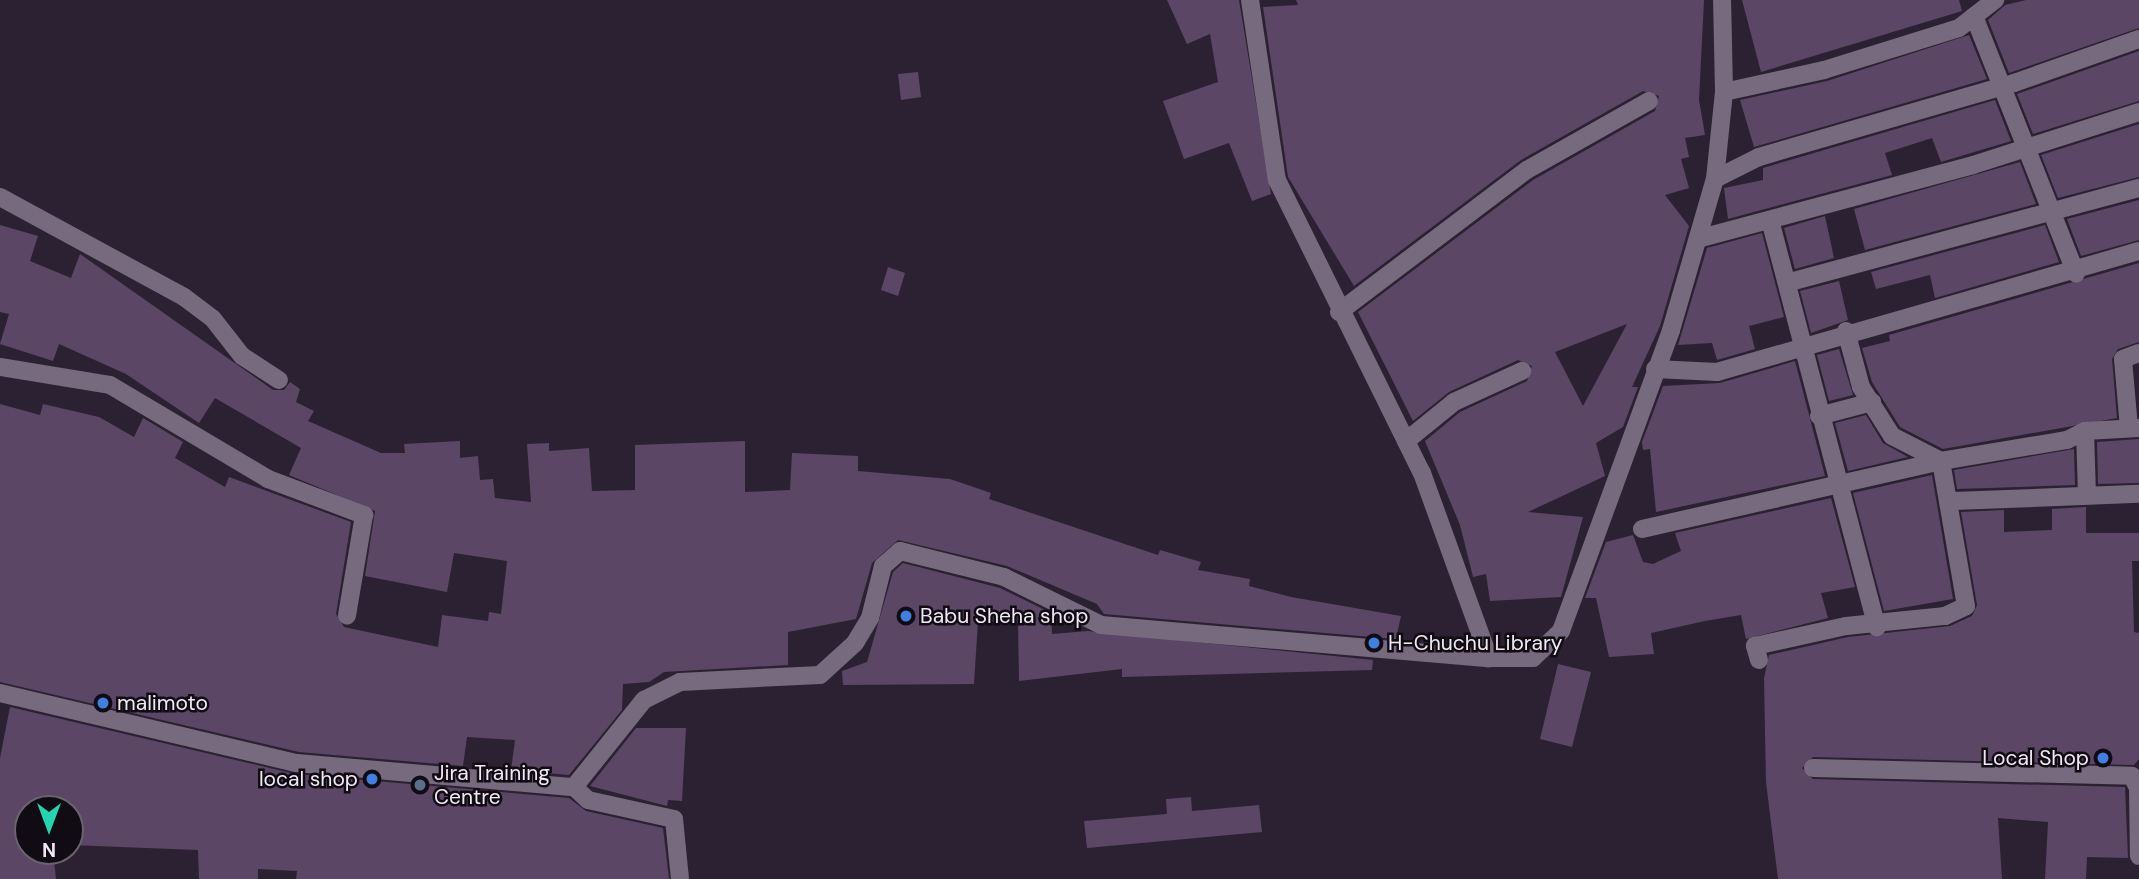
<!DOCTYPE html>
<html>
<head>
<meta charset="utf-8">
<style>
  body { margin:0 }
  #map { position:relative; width:2139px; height:879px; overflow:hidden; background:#2c2132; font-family:"DM Sans",sans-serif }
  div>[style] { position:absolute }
  .building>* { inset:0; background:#5b4666 }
  .minor>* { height:18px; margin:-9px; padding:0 9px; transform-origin:9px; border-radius:9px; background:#776a7f }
  .dots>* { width:19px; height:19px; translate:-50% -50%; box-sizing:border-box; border:4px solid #110c14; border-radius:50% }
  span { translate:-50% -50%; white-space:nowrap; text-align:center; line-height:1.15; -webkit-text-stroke:5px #110c14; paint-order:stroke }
  .poi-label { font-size:21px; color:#f0e8f4 }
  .left { translate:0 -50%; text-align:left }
  .right { translate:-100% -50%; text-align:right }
  .north { position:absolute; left:14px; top:795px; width:70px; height:70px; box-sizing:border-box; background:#110c14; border:2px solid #6a646e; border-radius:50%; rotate:180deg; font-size:19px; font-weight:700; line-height:28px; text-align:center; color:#f0e8f4 }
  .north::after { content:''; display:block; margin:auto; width:24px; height:32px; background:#24d5af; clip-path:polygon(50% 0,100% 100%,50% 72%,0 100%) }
</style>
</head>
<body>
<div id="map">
  <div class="building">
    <div style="clip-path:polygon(1167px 0,1239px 0,1271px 194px,1252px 201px,1229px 143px,1184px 159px,1163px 101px,1218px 82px,1210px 34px,1187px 44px)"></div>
    <div style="clip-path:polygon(evenodd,1296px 0,1704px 0,1699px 100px,1705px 135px,1685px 138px,1689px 157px,1681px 159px,1689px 188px,1665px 195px,1689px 226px,1660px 326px,1632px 387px,1638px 387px,1623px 427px,1596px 443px,1605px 476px,1528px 512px,1583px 517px,1561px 597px,1490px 601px,1486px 574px,1473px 577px,1460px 525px,1425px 441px,1460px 412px,1527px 381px,1532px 366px,1518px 360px,1449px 392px,1413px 421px,1358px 312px,1533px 180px,1655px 111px,1659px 96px,1643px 91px,1521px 160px,1354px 286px,1288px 177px,1263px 7px,1298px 5px,1296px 0,1627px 324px,1583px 406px,1555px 352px,1627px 324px)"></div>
    <div style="clip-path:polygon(1742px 0,1959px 0,1962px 11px,1761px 72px)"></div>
    <div style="clip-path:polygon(2026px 0,2139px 0,2139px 28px,2009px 73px,1988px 20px,2005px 5px)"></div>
    <div style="clip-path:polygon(1969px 35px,1987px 79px,1754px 147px,1740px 100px,1827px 81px)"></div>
    <div style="clip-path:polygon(2139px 51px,2139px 101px,2033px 134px,2017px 94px)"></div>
    <div style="clip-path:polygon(918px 72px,921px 97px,901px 100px,898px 74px)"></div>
    <div style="clip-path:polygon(1995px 100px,2011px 141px,1941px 162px,1932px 138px,1885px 153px,1892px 175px,1728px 219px,1724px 188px,1763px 180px,1763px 168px)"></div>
    <div style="clip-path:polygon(2139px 124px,2139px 177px,2058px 198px,2041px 155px)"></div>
    <div style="clip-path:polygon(2020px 162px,2036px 204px,1865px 250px,1854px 209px)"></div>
    <div style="clip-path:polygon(2139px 200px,2139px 240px,2081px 256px,2067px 219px)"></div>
    <div style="clip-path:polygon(1825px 216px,1834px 258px,1795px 269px,1784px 228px)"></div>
    <div style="clip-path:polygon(0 225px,38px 236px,30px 261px,71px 278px,80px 254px,273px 390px,284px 390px,290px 382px,300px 389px,296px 402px,314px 411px,308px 421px,381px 453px,405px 453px,404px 444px,460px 441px,460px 458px,478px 456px,480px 480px,493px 479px,495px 498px,531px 502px,527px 444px,549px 443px,549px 451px,589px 448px,592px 491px,635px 490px,635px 445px,745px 441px,745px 492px,790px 490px,792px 453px,858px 456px,858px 471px,950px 479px,991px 493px,989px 499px,1158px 555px,1160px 550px,1201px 562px,1198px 570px,1250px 579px,1249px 586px,1291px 597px,1401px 616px,1396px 639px,1104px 614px,1097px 604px,1007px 566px,898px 540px,872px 563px,856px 619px,788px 632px,788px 665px,664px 672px,649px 682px,623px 684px,622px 710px,569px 775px,511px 770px,515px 740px,467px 737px,463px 766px,299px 752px,0 682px,0 404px,40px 415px,43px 404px,99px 417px,134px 437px,143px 418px,183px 442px,175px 458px,225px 487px,229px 477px,351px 522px,336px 614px,344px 627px,438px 647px,442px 615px,488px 621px,489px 612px,501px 614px,507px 561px,454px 553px,447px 592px,365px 576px,375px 511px,289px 475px,301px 448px,215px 398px,199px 423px,126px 374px,59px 344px,53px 361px,0 344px,9px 314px,0 312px)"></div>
    <div style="clip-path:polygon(2045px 225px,2059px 262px,1935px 298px,1930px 275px,1876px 289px,1871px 272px)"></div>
    <div style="clip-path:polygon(1762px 233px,1784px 317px,1749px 326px,1755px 349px,1717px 360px,1712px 343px,1678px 345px,1707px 248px)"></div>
    <div style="clip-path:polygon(2139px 263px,2139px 342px,2118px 349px,2112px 359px,2117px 418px,1943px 449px,1900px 427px,1872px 382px,1862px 348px,1890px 341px,1889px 335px)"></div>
    <div style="clip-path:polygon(888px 267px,905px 273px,898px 296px,881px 290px)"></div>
    <div style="clip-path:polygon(1839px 281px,1848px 320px,1811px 333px,1800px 291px)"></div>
    <div style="clip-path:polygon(1839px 349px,1853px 395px,1829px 401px,1817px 355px)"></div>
    <div style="clip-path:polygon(1795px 361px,1825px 476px,1656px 512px,1650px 449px,1643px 450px,1642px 442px,1663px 386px,1720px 383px)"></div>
    <div style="clip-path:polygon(1866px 415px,1883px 443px,1908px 457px,1848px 471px,1835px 423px)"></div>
    <div style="clip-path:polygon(2139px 439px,2139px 483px,2098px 484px,2097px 442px)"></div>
    <div style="clip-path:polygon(2074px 449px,2075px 485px,1957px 489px,1954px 470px)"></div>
    <div style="clip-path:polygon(1932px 475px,1953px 599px,1884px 611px,1853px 493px)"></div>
    <div style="clip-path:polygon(1831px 498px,1855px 587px,1821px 593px,1828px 618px,1746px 639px,1741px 615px,1705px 621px,1651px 633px,1654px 654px,1609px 657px,1596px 598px,1585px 598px,1606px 542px,1633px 535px,1643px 562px,1653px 564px,1681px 551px,1675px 533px)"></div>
    <div style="clip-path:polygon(2086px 507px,2086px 533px,2139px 533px,2139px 561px,2132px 561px,2134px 632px,2139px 633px,2139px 759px,2134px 765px,1813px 757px,1802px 768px,1813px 779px,2125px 787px,2128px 858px,2087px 857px,2086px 879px,2045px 879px,2048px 822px,1998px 818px,2002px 879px,1778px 879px,1766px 782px,1764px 678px,1769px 655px,1848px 637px,1950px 626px,1972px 616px,1977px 605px,1961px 512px,2004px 510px,2004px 532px,2052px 530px,2052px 509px)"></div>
    <div style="clip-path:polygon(903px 563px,1000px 588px,1051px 613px,1052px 634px,1088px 631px,1373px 660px,1372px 670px,1122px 677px,1122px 669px,1019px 681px,1018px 623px,978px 621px,974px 684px,843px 685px,842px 671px,867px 662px,893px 572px)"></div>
    <div style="clip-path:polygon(1558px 664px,1591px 672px,1572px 747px,1540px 739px)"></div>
    <div style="clip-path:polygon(10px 707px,295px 774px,569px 798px,586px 811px,663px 828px,669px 879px,296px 879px,297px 871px,258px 869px,258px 879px,199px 879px,198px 850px,70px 845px,70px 809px,28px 809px,28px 851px,53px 851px,56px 879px,0 879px,0 758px)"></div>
    <div style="clip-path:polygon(636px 728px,686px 728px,682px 801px,668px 800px,667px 806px,590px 786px)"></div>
    <div style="clip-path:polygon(1191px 797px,1192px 811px,1259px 805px,1262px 832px,1087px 848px,1084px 821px,1167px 814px,1166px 799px)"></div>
  </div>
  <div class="minor">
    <div style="left:1250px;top:0;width:182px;rotate:81.5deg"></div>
    <div style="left:1277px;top:180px;width:327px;rotate:63.7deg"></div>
    <div style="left:1422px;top:473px;width:197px;rotate:70.1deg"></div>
    <div style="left:1489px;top:658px;width:44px"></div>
    <div style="left:1533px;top:658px;width:39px;rotate:-44deg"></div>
    <div style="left:1561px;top:631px;width:320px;rotate:-69.9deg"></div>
    <div style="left:1671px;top:330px;width:157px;rotate:-73.8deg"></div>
    <div style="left:1715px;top:179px;width:87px;rotate:-84.1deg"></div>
    <div style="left:1724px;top:92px;width:92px;rotate:-91.2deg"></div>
    <div style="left:1974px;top:16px;width:277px;rotate:68.4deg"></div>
    <div style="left:1724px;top:92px;width:102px;rotate:-12.4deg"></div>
    <div style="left:1824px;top:70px;width:141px;rotate:-17.3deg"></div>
    <div style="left:1959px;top:28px;width:46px;rotate:-37.9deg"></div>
    <div style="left:1715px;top:179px;width:49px;rotate:-26.6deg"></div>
    <div style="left:1759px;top:157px;width:266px;rotate:-16.2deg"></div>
    <div style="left:2014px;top:83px;width:133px;rotate:-19.4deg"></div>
    <div style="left:0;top:197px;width:209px;rotate:28.5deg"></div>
    <div style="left:184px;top:297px;width:36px;rotate:37deg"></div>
    <div style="left:213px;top:319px;width:47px;rotate:51.9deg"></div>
    <div style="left:242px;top:356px;width:44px;rotate:33deg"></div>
    <div style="left:1770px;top:220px;width:421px;rotate:75.3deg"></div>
    <div style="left:1701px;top:238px;width:282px;rotate:-15deg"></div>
    <div style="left:1973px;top:165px;width:174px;rotate:-17.7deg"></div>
    <div style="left:1790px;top:282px;width:361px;rotate:-15.1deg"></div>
    <div style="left:1339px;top:312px;width:236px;rotate:-37.1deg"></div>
    <div style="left:1527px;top:170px;width:140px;rotate:-29.5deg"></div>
    <div style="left:0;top:367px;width:111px;rotate:9.3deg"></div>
    <div style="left:110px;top:385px;width:184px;rotate:30.7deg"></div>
    <div style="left:268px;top:479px;width:103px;rotate:20.6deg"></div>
    <div style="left:364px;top:515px;width:102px;rotate:99.6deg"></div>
    <div style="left:1655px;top:369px;width:62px;rotate:2.8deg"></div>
    <div style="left:1717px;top:372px;width:439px;rotate:-16deg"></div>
    <div style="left:1819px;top:416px;width:55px;rotate:-14.8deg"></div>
    <div style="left:2129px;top:428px;width:69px;rotate:-95deg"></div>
    <div style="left:2123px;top:359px;width:17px;rotate:-21deg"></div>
    <div style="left:2085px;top:431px;width:64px;rotate:88.2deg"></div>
    <div style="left:1406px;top:441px;width:62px;rotate:-39.1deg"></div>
    <div style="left:1454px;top:402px;width:75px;rotate:-24.5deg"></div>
    <div style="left:1953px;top:501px;width:186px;rotate:-2.2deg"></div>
    <div style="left:1642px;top:529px;width:307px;rotate:-12.8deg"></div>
    <div style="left:1941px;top:461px;width:128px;rotate:-9.5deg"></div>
    <div style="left:2067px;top:440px;width:20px;rotate:-27deg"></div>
    <div style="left:2085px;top:431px;width:54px;rotate:-3.2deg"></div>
    <div style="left:1759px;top:660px;width:15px;rotate:-106deg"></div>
    <div style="left:1755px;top:646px;width:93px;rotate:-12.4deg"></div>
    <div style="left:1846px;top:626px;width:100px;rotate:-5.8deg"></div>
    <div style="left:1945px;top:616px;width:23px;rotate:-25deg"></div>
    <div style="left:1966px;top:606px;width:147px;rotate:-99.8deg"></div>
    <div style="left:1941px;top:461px;width:55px;rotate:-153deg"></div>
    <div style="left:1892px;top:436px;width:58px;rotate:-122.3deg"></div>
    <div style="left:1861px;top:387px;width:58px;rotate:-105deg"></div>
    <div style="left:0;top:693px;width:305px;rotate:13.3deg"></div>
    <div style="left:297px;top:763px;width:278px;rotate:5deg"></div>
    <div style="left:574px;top:787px;width:112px;rotate:-51.2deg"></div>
    <div style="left:644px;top:700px;width:40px;rotate:-26.6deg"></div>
    <div style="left:680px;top:682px;width:140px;rotate:-2.9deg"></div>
    <div style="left:820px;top:675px;width:47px;rotate:-42.4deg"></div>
    <div style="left:855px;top:643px;width:29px;rotate:-59deg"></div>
    <div style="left:870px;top:618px;width:54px;rotate:-76deg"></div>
    <div style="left:883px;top:566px;width:23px;rotate:-41deg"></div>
    <div style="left:900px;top:551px;width:107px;rotate:14deg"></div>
    <div style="left:1004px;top:577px;width:108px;rotate:26.3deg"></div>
    <div style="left:1101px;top:625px;width:389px;rotate:4.9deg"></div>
    <div style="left:1813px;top:768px;width:319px;rotate:1.4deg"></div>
    <div style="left:2132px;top:776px;width:13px;rotate:63deg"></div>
    <div style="left:2138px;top:788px;width:68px;rotate:89.2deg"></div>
    <div style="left:574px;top:787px;width:19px;rotate:43deg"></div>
    <div style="left:588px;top:800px;width:88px;rotate:12.5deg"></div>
    <div style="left:674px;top:819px;width:60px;rotate:84.3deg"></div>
  </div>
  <div class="dots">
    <div style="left:906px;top:616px;background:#3f7fe0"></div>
    <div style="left:1374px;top:643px;background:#3f7fe0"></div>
    <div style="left:103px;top:703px;background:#3f7fe0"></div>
    <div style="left:2103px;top:758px;background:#3f7fe0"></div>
    <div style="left:372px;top:779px;background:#3f7fe0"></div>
    <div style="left:420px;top:785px;background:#5c6f8a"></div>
  </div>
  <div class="poi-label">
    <span class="left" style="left:920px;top:616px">Babu Sheha shop</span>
    <span class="left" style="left:1388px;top:643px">H-Chuchu Library</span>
    <span class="left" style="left:117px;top:703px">malimoto</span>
    <span class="right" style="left:2089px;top:758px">Local Shop</span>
    <span class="left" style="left:434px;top:785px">Jira Training<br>Centre</span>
    <span class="right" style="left:358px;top:779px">local shop</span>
  </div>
  <div class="north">N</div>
</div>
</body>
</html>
